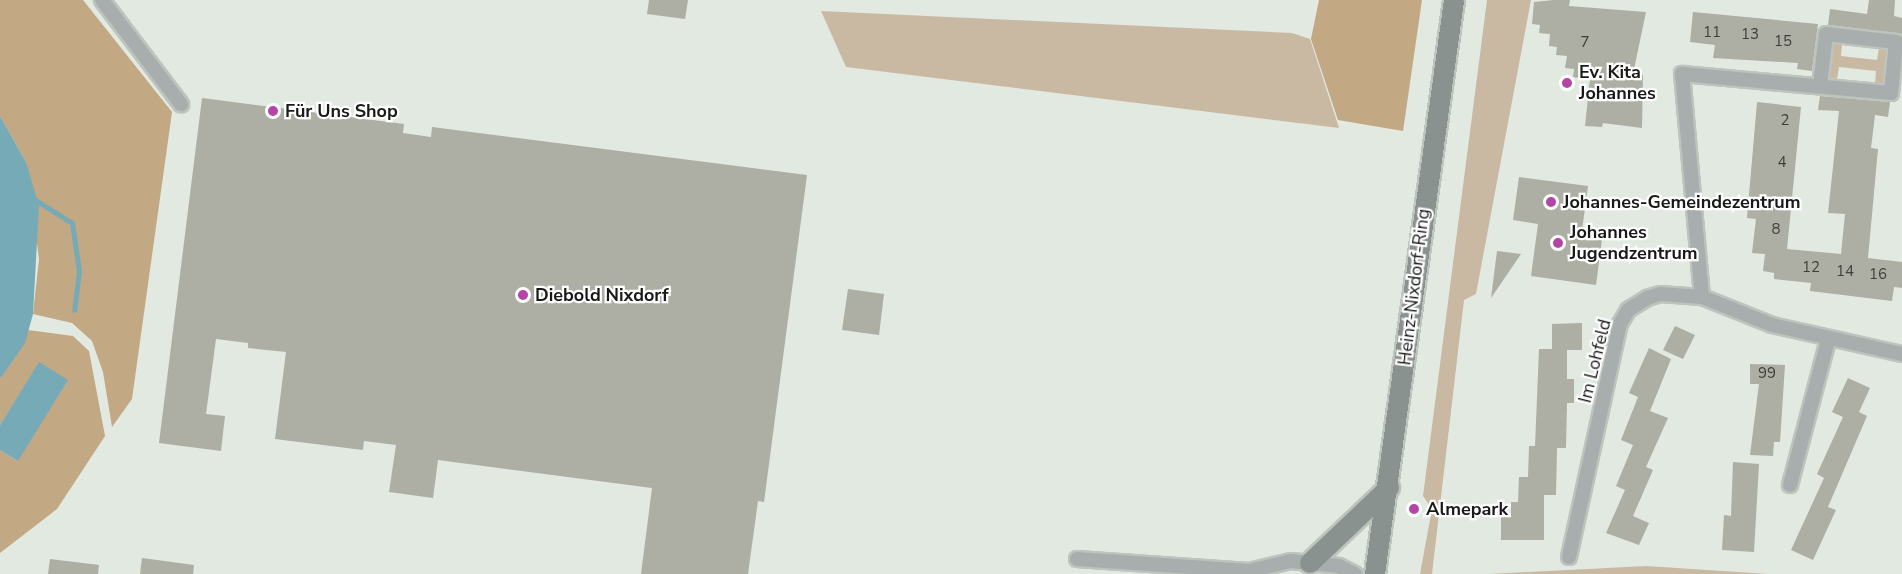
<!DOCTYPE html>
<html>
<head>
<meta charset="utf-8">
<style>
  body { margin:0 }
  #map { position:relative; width:1902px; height:574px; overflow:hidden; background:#e1e9e1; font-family:"Nunito Sans",sans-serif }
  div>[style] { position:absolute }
  .green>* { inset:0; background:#cab9a2 }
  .forest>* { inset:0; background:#c2a883 }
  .water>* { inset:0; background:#76aab7 }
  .stream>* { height:5px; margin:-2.5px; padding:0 2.5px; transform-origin:2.5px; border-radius:2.5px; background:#76aab7 }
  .building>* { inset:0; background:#adaea4 }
  .roads { filter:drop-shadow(2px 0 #bdc4bd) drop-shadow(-2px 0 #bdc4bd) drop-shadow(0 2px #bdc4bd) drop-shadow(0 -2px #bdc4bd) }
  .minor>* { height:14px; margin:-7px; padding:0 7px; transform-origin:7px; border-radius:7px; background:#a8aead }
  .secondary>* { height:20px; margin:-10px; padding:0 10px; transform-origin:10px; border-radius:10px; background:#8a9290 }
  .dots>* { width:16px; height:16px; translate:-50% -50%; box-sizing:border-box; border:3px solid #fff; border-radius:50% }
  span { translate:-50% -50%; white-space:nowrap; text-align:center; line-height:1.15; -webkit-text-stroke:4.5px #fff; paint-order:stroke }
  .number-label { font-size:15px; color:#3c3f3a }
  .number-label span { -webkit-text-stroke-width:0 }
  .poi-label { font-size:18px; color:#171a17; font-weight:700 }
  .left { translate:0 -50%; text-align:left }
  .street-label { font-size:18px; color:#171a17 }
</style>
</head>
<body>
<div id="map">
  <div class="green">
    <div style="clip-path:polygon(1487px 0,1531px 0,1476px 294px,1464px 300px,1432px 574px,1420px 574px,1432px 509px,1423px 496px)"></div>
    <div style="clip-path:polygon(821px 11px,1292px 33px,1310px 39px,1339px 128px,846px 67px)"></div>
    <div style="clip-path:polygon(1833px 43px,1842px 44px,1841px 56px,1877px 60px,1879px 48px,1887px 49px,1883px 84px,1875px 84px,1876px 71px,1839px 67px,1837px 79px,1829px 78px)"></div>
    <div style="clip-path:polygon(1646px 566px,1768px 574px,1488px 574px,1489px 574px)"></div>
  </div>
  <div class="forest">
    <div style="clip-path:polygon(0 0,83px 0,172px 112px,132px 399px,112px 427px,103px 372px,92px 341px,72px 323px,33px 314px,39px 259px,26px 162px,0 116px)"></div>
    <div style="clip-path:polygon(1319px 0,1422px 0,1403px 131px,1338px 120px,1311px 39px)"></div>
    <div style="clip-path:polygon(28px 330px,73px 336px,89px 351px,105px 436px,57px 509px,0 553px,0 450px,18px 461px,39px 363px,0 425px,0 379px)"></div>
  </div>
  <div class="water">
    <div style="clip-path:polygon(0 116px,26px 162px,39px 206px,33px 314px,25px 343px,0 379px)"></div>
    <div style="clip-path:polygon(39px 362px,68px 380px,18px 461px,0 450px,0 425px)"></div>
  </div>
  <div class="stream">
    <div style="left:34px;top:199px;width:45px;rotate:32.3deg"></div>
    <div style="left:72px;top:223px;width:49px;rotate:81.7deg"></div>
    <div style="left:79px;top:271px;width:39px;rotate:97deg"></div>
  </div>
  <div class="building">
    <div style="clip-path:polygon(649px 0,688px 0,685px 19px,647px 14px)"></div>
    <div style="clip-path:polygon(1554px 0,1570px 0,1569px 6px,1646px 12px,1633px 74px,1643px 75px,1642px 128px,1603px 123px,1602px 127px,1585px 126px,1590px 79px,1573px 77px,1574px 69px,1565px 68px,1567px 56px,1556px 55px,1557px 47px,1549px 46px,1550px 34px,1539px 33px,1540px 25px,1532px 24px,1534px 2px)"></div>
    <div style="clip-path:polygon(1869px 0,1895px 0,1894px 16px,1902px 18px,1902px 34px,1828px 25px,1830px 9px,1867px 14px)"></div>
    <div style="clip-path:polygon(1693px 12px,1818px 24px,1812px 71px,1797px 69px,1798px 63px,1713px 58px,1715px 45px,1690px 42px)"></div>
    <div style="clip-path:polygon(1820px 96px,1890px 102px,1888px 117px,1875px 115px,1871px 148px,1878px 149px,1868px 258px,1902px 262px,1902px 288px,1894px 287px,1892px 301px,1810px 291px,1811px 283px,1774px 279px,1774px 273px,1763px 271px,1765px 254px,1752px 253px,1756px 219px,1747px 218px,1757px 102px,1801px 107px,1787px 249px,1841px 254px,1845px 214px,1828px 213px,1839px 111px,1818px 110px)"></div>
    <div style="clip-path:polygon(202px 98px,404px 124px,403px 133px,431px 137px,432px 127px,807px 175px,764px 502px,758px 501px,748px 574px,641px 574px,652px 488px,438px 460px,433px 498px,389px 492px,396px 445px,364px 441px,363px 450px,275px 439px,286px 352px,248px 348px,248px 343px,216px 339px,206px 414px,225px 416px,221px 451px,159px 443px)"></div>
    <div style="clip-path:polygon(1519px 177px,1588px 186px,1582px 230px,1603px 232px,1596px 285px,1531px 276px,1538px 224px,1513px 220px)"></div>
    <div style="clip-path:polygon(1497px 251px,1521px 254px,1491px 298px)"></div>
    <div style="clip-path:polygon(848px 289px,884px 294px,879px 335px,842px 330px)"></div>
    <div style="clip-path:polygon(1582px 323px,1582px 350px,1567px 350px,1567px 379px,1574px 379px,1574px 403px,1567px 403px,1566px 448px,1557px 448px,1556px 495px,1544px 495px,1544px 540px,1501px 540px,1501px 514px,1511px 514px,1511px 502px,1518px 502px,1519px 477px,1528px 477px,1529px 446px,1535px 446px,1539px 349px,1552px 349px,1552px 324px)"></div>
    <div style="clip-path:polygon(1675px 326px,1695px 335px,1683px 359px,1663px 350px)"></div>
    <div style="clip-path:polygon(1649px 348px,1671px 359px,1650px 411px,1668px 418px,1646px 467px,1653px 470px,1633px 516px,1649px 523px,1639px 545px,1606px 533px,1625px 490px,1616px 486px,1633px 445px,1621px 440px,1638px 397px,1629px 393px)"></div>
    <div style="clip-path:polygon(1750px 364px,1785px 365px,1780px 442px,1774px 442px,1773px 456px,1750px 455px,1759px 384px,1750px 384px)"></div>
    <div style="clip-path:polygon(1848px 378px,1870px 388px,1859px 412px,1867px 416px,1828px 507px,1836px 510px,1813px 560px,1791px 550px,1824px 478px,1817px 474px,1843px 417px,1832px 412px)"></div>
    <div style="clip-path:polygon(1733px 462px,1759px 464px,1754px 552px,1722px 550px,1724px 515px,1731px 516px)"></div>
    <div style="clip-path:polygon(142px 558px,194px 565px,193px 574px,140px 574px)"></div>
    <div style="clip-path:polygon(50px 559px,99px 565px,98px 574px,48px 574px)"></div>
  </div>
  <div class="roads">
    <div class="minor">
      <div style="left:102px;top:0;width:131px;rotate:52.8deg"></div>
      <div style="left:1702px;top:297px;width:224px;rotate:-95.1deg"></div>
      <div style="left:1682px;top:74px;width:210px;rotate:5.2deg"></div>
      <div style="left:1891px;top:93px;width:51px;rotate:-84.4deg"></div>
      <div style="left:1896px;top:42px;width:70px;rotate:-173.5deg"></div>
      <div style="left:1826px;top:34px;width:51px;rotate:96.7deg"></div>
      <div style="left:1790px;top:485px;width:150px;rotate:-75.3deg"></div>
      <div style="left:1569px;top:557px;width:239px;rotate:-77.7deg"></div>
      <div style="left:1620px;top:324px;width:16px;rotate:-60deg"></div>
      <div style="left:1628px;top:310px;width:22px;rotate:-32deg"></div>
      <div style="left:1647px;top:298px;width:14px;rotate:-17deg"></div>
      <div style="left:1660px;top:294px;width:42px;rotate:4.1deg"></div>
      <div style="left:1702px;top:297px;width:75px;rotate:21.8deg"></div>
      <div style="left:1772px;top:325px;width:133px;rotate:12.6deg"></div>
      <div style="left:1077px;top:559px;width:172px;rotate:4deg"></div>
      <div style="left:1249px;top:571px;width:43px;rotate:-13.4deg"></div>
      <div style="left:1291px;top:561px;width:48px;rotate:5.9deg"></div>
      <div style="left:1339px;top:566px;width:18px;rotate:27deg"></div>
    </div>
    <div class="secondary">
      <div style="left:1310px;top:563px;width:109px;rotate:-43.5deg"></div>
      <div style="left:1375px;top:574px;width:579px;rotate:-82.16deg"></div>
    </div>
  </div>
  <div class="dots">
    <div style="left:1567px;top:83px;background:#b345a4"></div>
    <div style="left:273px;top:111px;background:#b345a4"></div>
    <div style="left:1551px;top:202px;background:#b345a4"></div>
    <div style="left:1558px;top:243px;background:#b345a4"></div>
    <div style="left:523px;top:295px;background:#b345a4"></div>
    <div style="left:1414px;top:509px;background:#b345a4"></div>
  </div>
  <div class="number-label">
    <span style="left:1712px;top:33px">11</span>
    <span style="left:1750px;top:35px">13</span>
    <span style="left:1783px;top:42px">15</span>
    <span style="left:1585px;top:43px">7</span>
    <span style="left:1785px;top:121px">2</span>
    <span style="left:1782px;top:163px">4</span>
    <span style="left:1776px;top:230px">8</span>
    <span style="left:1811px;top:268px">12</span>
    <span style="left:1845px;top:272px">14</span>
    <span style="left:1878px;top:275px">16</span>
    <span style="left:1767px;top:374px">99</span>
  </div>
  <div class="poi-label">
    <span class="left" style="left:1579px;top:83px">Ev. Kita<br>Johannes</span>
    <span class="left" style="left:285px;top:111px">Für Uns Shop</span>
    <span class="left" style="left:1563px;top:202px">Johannes-Gemeindezentrum</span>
    <span class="left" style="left:1570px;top:243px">Johannes<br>Jugendzentrum</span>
    <span class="left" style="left:535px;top:295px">Diebold Nixdorf</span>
    <span class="left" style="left:1426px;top:509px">Almepark</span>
  </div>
  <div class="street-label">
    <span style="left:1414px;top:287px;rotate:-83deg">Heinz-Nixdorf-Ring</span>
    <span style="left:1595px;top:361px;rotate:-76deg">Im Lohfeld</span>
  </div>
</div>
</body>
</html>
